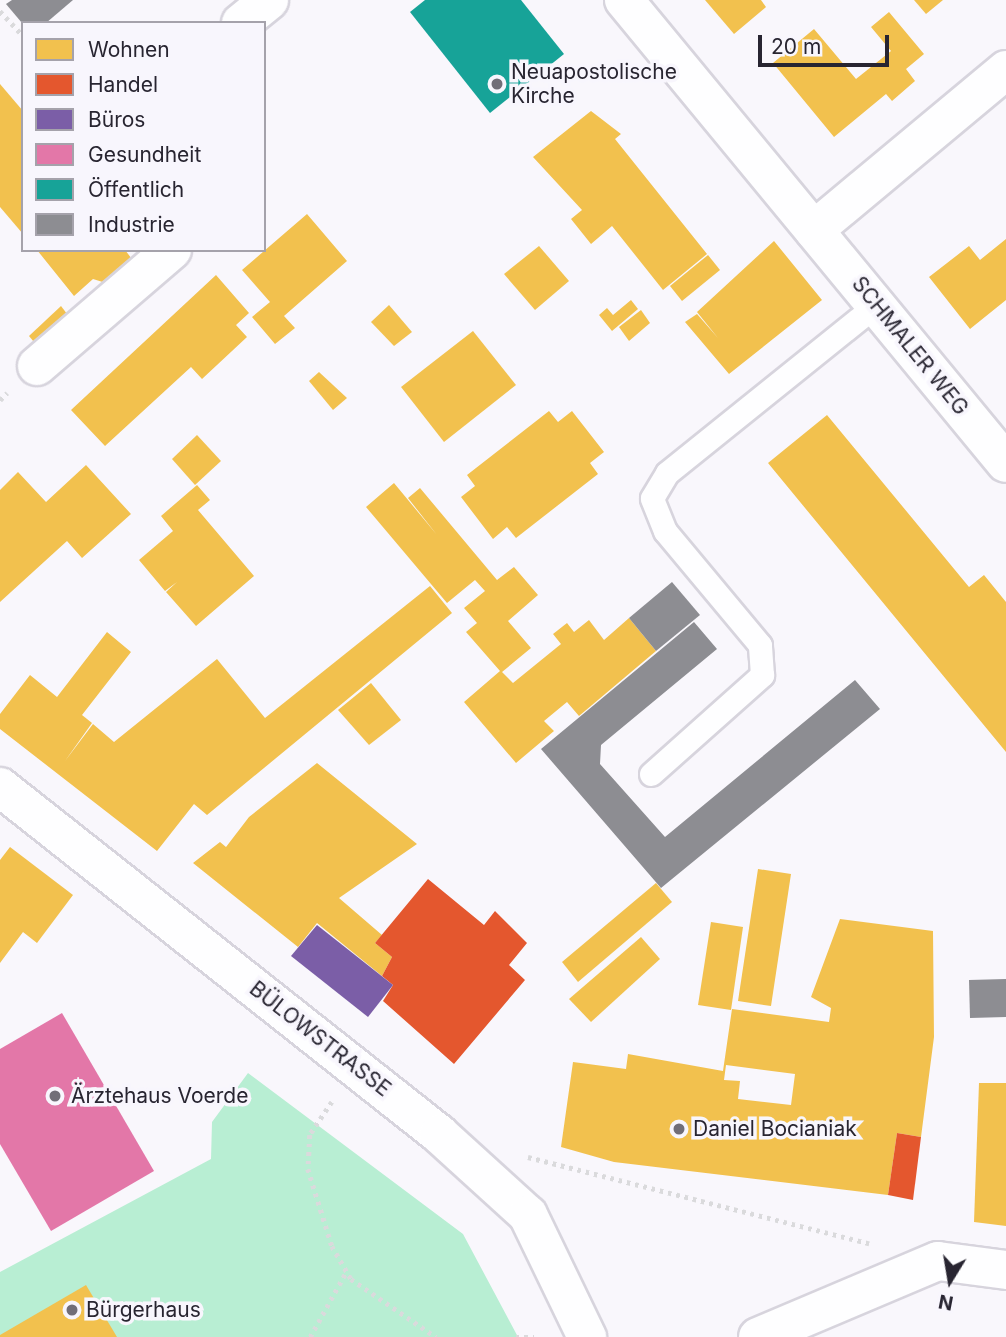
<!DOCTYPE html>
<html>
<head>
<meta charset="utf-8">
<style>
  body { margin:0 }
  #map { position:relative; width:1006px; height:1337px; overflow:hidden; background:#f9f7fc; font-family:Inter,sans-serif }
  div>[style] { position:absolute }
  .green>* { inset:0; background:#b8eed3 }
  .homes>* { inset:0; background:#f2c14e }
  .shops>* { inset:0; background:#e4572e }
  .offices>* { inset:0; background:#7b5ea7 }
  .health>* { inset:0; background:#e377a8 }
  .public>* { inset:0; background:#17a398 }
  .industry>* { inset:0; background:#8d8d92 }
  .path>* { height:4.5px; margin-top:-2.25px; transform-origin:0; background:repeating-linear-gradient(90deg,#dadadc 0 3.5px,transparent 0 8.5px) }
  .roads { filter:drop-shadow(2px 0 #d7d4dd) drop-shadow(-2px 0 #d7d4dd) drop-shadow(0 2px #d7d4dd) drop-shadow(0 -2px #d7d4dd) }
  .service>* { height:23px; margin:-11.5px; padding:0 11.5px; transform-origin:11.5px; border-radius:11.5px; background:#fefeff }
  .minor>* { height:38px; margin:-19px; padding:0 19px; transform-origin:19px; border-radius:19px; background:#fefeff }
  .dots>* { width:19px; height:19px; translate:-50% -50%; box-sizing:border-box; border:4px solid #f8f6fd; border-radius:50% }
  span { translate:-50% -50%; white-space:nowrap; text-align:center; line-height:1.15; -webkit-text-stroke:7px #f8f6fd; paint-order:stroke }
  .poi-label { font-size:21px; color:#282531 }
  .left { translate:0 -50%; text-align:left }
  .street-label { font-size:21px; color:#282531 }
  .legend { position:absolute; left:21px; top:21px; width:245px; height:231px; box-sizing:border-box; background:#f8f6fd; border:2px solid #a5a2ab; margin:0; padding:9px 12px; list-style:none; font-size:21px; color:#282531 }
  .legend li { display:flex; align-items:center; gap:14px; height:35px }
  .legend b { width:35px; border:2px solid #a5a2ab }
  .north { position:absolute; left:915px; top:1246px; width:70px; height:70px; -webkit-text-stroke:5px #f8f6fd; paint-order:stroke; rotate:191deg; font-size:19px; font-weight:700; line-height:28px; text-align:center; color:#282531 }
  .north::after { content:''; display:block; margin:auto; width:24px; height:32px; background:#282531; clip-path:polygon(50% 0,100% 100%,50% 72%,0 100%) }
  .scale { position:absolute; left:758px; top:35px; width:131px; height:32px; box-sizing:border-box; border:4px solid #282531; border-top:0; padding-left:9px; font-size:21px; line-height:24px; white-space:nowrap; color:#282531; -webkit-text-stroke:5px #f8f6fd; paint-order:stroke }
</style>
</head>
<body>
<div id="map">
  <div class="green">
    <div style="clip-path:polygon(248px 1073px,463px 1234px,518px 1337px,0 1337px,0 1272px,211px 1159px,212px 1122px)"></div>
  </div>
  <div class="homes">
    <div style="clip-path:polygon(705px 0,761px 0,766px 7px,734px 34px)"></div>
    <div style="clip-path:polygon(914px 0,943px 0,926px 14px)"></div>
    <div style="clip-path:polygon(889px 12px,924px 54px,906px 69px,915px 81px,892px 101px,886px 94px,834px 137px,773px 63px,814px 29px,856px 79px,891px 51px,871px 27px)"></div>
    <div style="clip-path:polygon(0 84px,23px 111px,23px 234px,0 207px)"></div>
    <div style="clip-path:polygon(591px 111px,621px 134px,615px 139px,707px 254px,663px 290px,612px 226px,591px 244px,571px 219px,582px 210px,533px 157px)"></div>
    <div style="clip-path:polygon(307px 214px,347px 261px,284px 316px,295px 328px,275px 344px,252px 317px,270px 302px,242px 270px)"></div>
    <div style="clip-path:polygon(1006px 239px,1006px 300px,970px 329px,929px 277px,969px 246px,980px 260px)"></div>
    <div style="clip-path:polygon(774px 241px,822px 300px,729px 374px,685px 322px,697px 314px,718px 338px,697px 312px)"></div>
    <div style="clip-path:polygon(539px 246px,569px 281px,535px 310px,504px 274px)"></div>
    <div style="clip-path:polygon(37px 250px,125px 250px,135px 263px,109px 284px,93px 279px,74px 296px)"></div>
    <div style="clip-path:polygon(708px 255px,720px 270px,682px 301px,670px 286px)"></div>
    <div style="clip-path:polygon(216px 275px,249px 313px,236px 325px,247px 337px,202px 379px,191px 367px,105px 446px,71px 410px)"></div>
    <div style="clip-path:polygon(631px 300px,638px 309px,612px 331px,599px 315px,607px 308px,613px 315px)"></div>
    <div style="clip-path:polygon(389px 305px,412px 332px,394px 346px,371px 322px)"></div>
    <div style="clip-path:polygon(61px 306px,74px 323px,43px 353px,29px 336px)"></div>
    <div style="clip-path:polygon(641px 310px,650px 323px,629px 341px,619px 327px)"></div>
    <div style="clip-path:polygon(473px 331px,516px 385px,444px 442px,401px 387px)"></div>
    <div style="clip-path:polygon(319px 372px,347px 398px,333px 410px,309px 381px)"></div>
    <div style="clip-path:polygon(549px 411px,558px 422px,572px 411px,604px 452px,590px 463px,598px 474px,516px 538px,507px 527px,493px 539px,461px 497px,475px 486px,467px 475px)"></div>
    <div style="clip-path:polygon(827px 415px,969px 587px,984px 575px,1006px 602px,1006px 752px,768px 463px)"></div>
    <div style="clip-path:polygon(197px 435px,221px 461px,195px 485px,172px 459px)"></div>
    <div style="clip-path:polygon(86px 465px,131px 514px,82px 558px,67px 541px,0 602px,0 490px,18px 472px,46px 502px)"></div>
    <div style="clip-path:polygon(394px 483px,437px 535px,408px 498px,420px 488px,497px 580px,514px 567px,538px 595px,508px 621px,531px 648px,502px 672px,513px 683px,561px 644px,553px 634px,567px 623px,574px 632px,589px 620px,604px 640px,629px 618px,656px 651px,579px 716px,567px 702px,544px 721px,554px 731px,516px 763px,464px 702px,500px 671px,466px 632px,477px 623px,464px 608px,485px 591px,475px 580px,447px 603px,366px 507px)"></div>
    <div style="clip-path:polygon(197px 485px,210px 500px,198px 510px,254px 576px,196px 626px,166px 592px,177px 582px,165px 591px,139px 560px,173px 531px,161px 516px)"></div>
    <div style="clip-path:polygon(430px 586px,452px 613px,207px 815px,194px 804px,157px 851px,0 729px,0 714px,30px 675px,57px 697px,107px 632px,131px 652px,82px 715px,92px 723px,65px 761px,93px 724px,114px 742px,217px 659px,265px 718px)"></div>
    <div style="clip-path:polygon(371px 683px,401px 720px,369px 745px,338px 710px)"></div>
    <div style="clip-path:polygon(317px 763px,417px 844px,339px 898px,382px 935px,375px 943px,392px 957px,382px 976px,317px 923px,298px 947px,193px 863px,220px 842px,226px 847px,249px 817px)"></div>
    <div style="clip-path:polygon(10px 847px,73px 895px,37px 943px,23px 932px,0 963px,0 860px)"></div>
    <div style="clip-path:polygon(758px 869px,791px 874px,771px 1006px,738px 1001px)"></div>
    <div style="clip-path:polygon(656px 883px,672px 902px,578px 982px,562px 962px)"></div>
    <div style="clip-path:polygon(evenodd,840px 919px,933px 931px,934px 1037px,921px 1137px,897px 1133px,888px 1195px,614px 1162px,561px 1147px,573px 1062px,626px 1069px,628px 1054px,723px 1071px,732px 1009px,829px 1022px,831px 1008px,811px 997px,840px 919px,726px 1065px,795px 1074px,791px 1105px,738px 1099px,740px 1081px,724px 1080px,726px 1065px)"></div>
    <div style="clip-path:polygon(711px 922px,743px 927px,731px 1010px,698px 1005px)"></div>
    <div style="clip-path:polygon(641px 937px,660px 959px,591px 1022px,569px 999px)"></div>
    <div style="clip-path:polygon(979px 1083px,1006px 1083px,1006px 1226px,974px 1222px)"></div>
    <div style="clip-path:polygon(86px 1285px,117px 1337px,0 1337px,0 1335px)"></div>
  </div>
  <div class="shops">
    <div style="clip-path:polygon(428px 879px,484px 925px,495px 911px,527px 943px,509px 965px,525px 980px,454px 1064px,383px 1001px,393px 985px,382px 976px,392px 957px,375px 943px)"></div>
    <div style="clip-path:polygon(897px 1133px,921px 1137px,913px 1200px,888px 1195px)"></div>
  </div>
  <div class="offices">
    <div style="clip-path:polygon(317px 925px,393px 985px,368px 1017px,291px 956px)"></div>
  </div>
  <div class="health">
    <div style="clip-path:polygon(62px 1013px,154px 1171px,51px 1231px,0 1144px,0 1049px)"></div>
  </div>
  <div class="public">
    <div style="clip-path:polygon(425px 0,521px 0,564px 54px,490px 113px,410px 12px)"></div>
  </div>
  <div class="industry">
    <div style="clip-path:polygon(12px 0,73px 0,46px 23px,22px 23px,6px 4px)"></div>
    <div style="clip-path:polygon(672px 582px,700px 615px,656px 651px,629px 618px)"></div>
    <div style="clip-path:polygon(694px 622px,717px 649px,601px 745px,600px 764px,665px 837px,855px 680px,880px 709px,661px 888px,541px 749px)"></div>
    <div style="clip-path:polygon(1006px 979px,1006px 1017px,970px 1018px,969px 980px)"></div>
  </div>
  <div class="path">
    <div style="left:0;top:11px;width:34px;rotate:47deg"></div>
    <div style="left:0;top:400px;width:10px;rotate:-45deg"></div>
    <div style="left:332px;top:1102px;width:40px;rotate:124deg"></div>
    <div style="left:310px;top:1135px;width:34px;rotate:93deg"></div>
    <div style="left:308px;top:1169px;width:81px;rotate:72.7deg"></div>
    <div style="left:332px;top:1246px;width:38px;rotate:60deg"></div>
    <div style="left:351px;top:1279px;width:103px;rotate:34.3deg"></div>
    <div style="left:528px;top:1157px;width:352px;rotate:14.2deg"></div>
    <div style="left:310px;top:1337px;width:74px;rotate:-61deg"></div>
    <div style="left:516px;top:1337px;width:18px"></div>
  </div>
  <div class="roads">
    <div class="service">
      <div style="left:651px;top:774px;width:149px;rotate:-41.7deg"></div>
      <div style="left:762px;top:675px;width:30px;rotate:-94deg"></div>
      <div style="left:760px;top:645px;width:148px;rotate:-129.8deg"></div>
      <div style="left:665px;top:531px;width:35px;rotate:-112deg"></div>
      <div style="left:652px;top:498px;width:29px;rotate:-59deg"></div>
      <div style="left:667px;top:473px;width:270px;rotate:-38.8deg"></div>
    </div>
    <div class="minor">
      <div style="left:624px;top:0;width:600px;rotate:50.48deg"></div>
      <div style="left:241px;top:23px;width:36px;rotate:-39deg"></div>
      <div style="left:814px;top:230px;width:250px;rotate:-39.8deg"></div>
      <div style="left:37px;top:366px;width:178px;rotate:-40.7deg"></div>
      <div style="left:0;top:787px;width:560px;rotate:38.32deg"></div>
      <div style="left:439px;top:1134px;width:120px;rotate:42.3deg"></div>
      <div style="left:528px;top:1215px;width:136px;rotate:64.2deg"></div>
      <div style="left:758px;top:1337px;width:195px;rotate:-22.9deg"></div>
      <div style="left:938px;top:1261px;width:69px;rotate:7.5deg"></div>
    </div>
  </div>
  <div class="dots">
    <div style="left:497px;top:84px;background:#716e78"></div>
    <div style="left:55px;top:1096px;background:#716e78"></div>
    <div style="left:679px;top:1129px;background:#716e78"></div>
    <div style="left:72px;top:1310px;background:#716e78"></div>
  </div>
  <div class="poi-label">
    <span class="left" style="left:511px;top:84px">Neuapostolische<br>Kirche</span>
    <span class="left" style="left:71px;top:1096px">Ärztehaus Voerde</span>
    <span class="left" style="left:693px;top:1129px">Daniel Bocianiak</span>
    <span class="left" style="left:86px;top:1310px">Bürgerhaus</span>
  </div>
  <div class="street-label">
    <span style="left:910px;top:346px;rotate:51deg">SCHMALER WEG</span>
    <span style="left:320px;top:1039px;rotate:38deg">BÜLOWSTRASSE</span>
  </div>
  <ul class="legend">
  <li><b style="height:19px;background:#f2c14e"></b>Wohnen</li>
  <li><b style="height:19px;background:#e4572e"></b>Handel</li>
  <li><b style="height:19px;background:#7b5ea7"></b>Büros</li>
  <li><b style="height:19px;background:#e377a8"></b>Gesundheit</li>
  <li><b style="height:19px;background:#17a398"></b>Öffentlich</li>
  <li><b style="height:19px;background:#8d8d92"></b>Industrie</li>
  </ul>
  <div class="north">N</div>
  <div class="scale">20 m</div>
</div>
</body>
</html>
